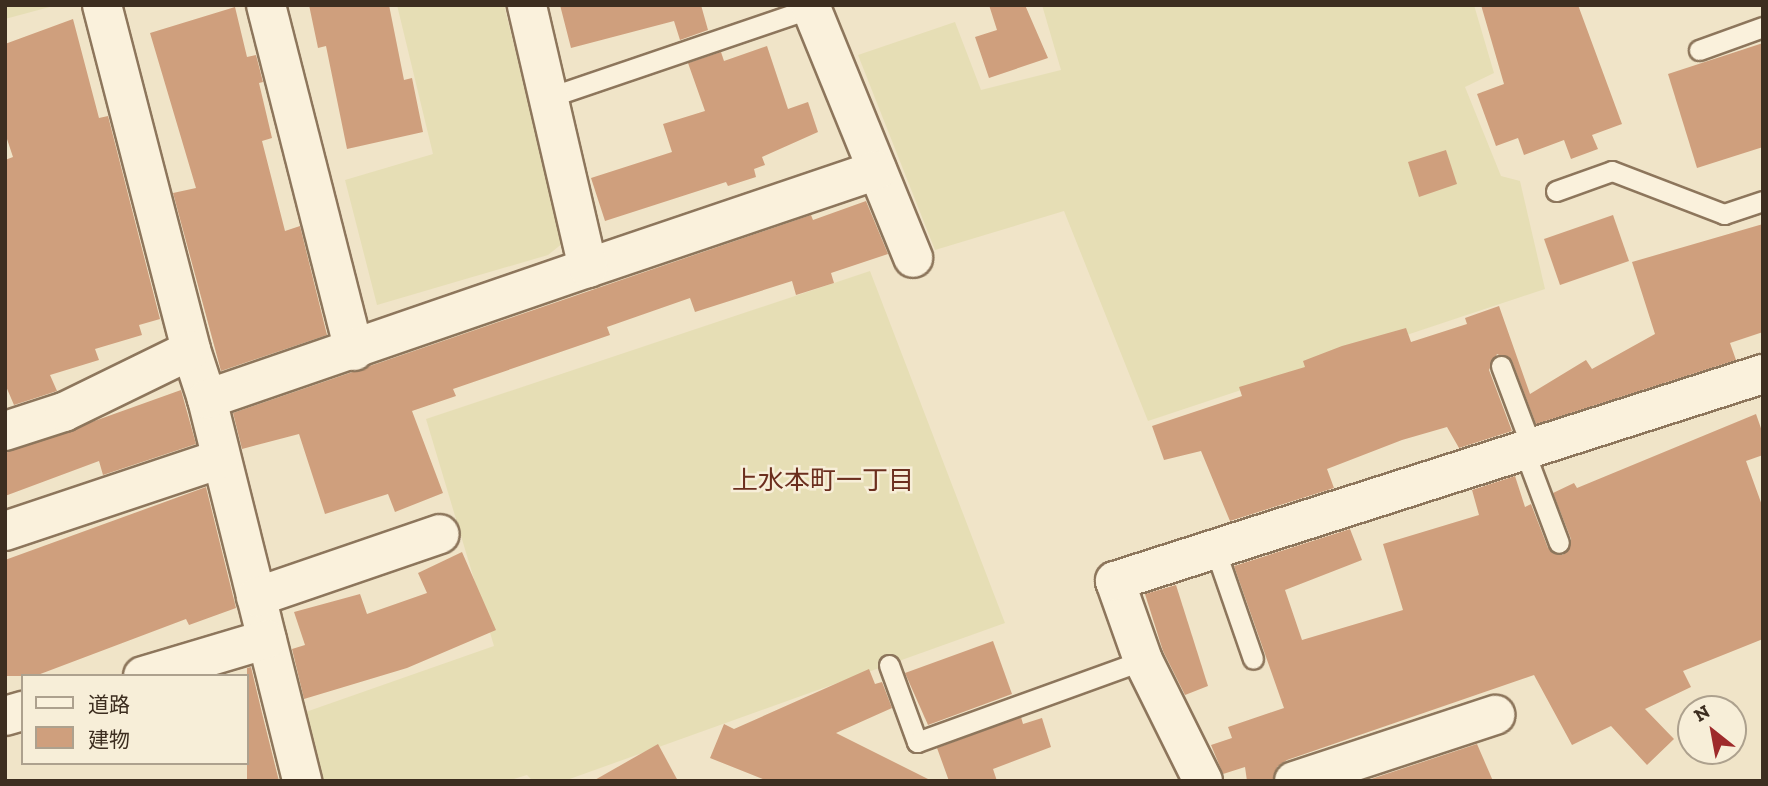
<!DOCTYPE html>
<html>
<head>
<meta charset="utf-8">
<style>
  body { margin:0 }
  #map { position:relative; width:1768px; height:786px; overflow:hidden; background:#f0e4c8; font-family:"Zilla Slab","Noto Sans JP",serif }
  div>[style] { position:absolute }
  .farmland>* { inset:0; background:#e6deb5 }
  .building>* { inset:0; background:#cf9f7d }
  .roads { filter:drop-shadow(2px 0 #8d765c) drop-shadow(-2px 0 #8d765c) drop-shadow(0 2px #8d765c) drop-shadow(0 -2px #8d765c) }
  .service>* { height:19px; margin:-9.5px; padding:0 9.5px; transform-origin:9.5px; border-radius:9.5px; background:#faf1dc }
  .minor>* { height:38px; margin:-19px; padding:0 19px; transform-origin:19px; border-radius:19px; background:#faf1dc }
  span { translate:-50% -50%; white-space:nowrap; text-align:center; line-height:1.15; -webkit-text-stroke:5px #f7eed8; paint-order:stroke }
  .neighbourhood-label { font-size:26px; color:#6b2e1e }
  .frame { position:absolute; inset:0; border:7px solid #3d2e20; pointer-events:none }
  .legend { position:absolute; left:21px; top:674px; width:228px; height:91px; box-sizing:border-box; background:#f7eed8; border:2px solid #ada18e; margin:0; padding:9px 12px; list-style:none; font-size:21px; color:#3d2e20 }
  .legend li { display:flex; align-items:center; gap:14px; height:35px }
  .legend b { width:35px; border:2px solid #ada18e }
  .north { position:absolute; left:1677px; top:695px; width:70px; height:70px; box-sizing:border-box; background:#f7eed8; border:2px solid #ada18e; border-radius:50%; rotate:329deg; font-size:19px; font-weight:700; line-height:28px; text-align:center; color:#3d2e20 }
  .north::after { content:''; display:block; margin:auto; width:24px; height:32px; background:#9e2a2b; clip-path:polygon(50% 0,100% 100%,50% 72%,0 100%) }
</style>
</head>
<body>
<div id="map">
  <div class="farmland">
    <div style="clip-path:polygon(5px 5px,57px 5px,5px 19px)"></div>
    <div style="clip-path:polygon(397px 5px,504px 5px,563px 243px,548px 255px,377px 305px,345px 180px,433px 154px)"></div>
    <div style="clip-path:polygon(1042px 5px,1474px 5px,1494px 73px,1465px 87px,1501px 176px,1520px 181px,1545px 289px,1148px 421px,1064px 211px,935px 250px,858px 55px,955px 22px,981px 90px,1061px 70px)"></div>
    <div style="clip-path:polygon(870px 271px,1005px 623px,564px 781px,533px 781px,527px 775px,507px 781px,316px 781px,300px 714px,494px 646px,426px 419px)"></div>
  </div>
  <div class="building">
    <div style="clip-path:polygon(309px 5px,389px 5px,404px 80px,412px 78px,423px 132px,347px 149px,326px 46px,318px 48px)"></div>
    <div style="clip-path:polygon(560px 5px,701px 5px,708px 30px,680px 40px,674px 21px,571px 48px)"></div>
    <div style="clip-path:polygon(989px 5px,1025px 5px,1048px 58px,989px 78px,975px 37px,997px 30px)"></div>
    <div style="clip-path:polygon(1481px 5px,1578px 5px,1622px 124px,1592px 135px,1598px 149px,1571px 159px,1564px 140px,1524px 155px,1518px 138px,1496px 146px,1477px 94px,1504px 84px)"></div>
    <div style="clip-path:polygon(235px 7px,247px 57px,256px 55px,263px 82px,259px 83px,272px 138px,262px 141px,285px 231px,300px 226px,327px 335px,221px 371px,173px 193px,196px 188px,150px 33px)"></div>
    <div style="clip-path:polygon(73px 19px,99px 118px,108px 116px,160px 319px,139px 325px,142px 335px,95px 349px,99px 360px,50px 375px,57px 391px,14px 405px,5px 384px,5px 160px,13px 157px,5px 133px,5px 44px)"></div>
    <div style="clip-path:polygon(1763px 43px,1763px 147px,1697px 168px,1668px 74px)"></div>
    <div style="clip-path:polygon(767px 46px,788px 109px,808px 102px,818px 132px,762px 157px,765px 165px,754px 169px,756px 177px,728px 186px,726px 182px,605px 221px,591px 178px,672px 152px,663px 124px,705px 111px,688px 63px,721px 52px,724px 61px)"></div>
    <div style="clip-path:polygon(1446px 150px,1457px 184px,1419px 197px,1408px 162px)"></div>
    <div style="clip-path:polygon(866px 201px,888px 254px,831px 273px,834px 283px,796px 295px,792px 281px,695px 312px,690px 298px,607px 327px,610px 335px,453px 389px,456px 396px,412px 411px,443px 493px,395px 512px,388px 494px,325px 514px,299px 434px,242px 449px,233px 413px,811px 215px,813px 220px)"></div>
    <div style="clip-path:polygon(1613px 215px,1629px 261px,1560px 285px,1544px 239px)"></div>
    <div style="clip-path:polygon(1763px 224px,1763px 332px,1730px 343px,1736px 360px,1536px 424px,1512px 361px,1497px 354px,1489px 370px,1512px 431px,1459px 448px,1447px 427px,1402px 440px,1327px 469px,1334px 488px,1230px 521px,1201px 451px,1164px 460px,1152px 426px,1242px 396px,1239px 387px,1305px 367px,1303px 361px,1342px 346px,1406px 328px,1411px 342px,1467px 324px,1465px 318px,1499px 306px,1530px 394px,1586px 360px,1592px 369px,1655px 334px,1632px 262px)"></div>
    <div style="clip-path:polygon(181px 390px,196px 444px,103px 475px,99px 461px,5px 496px,5px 453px)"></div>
    <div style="clip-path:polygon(1756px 414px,1763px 434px,1763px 455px,1746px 461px,1763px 508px,1763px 639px,1683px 671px,1691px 687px,1645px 709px,1674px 739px,1647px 765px,1611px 726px,1572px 745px,1534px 675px,1287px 760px,1277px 767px,1273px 781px,1247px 781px,1245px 767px,1223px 774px,1211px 745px,1232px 738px,1228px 727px,1284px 708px,1234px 566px,1350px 529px,1362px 560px,1285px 590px,1302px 640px,1403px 610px,1383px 544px,1479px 515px,1472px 490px,1515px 476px,1525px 507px,1531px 504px,1548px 548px,1563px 555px,1571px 539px,1553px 493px,1574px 483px,1577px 488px)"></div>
    <div style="clip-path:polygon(206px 487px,236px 608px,189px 625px,186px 619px,35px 676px,5px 676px,5px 560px)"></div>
    <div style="clip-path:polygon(462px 552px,496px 630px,407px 668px,304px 699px,292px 649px,305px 645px,294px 612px,360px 594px,367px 614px,427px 593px,418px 573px)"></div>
    <div style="clip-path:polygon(1176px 585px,1208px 686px,1185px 695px,1163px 651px,1145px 594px)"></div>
    <div style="clip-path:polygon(993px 641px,1012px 694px,928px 725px,905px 673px)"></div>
    <div style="clip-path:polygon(251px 667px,262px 713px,279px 781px,247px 781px,247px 668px)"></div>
    <div style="clip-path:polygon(869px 669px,875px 684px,882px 682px,892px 708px,836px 733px,932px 781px,768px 781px,710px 758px,724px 724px,734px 729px)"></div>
    <div style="clip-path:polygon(1021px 717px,1023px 724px,1042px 718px,1051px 747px,993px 769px,997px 781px,949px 781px,937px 748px)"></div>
    <div style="clip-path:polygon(658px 744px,678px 781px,593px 781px)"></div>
    <div style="clip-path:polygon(1477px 744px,1493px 781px,1365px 781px)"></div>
  </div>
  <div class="roads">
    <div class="service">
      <div style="left:1699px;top:50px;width:68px;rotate:-19.8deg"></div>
      <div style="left:550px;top:97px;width:276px;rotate:-18.8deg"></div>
      <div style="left:1556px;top:191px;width:59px;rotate:-19.7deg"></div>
      <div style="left:1612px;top:171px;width:120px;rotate:21deg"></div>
      <div style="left:1724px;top:214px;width:41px;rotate:-18.4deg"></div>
      <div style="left:1501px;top:366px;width:88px;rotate:69.3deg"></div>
      <div style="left:1524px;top:450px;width:99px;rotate:69.4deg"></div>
      <div style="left:1215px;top:549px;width:116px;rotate:70.9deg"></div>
      <div style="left:889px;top:665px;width:82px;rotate:70deg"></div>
      <div style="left:917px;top:742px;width:240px;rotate:-19.9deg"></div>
    </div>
    <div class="minor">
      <div style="left:102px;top:5px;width:356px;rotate:75.5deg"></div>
      <div style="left:191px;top:350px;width:52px;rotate:71.9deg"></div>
      <div style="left:207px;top:399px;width:394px;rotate:76deg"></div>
      <div style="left:266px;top:5px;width:357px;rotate:75.7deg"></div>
      <div style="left:810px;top:5px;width:273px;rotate:67.8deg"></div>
      <div style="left:588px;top:268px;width:305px;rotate:-18.7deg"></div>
      <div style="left:207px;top:399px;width:403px;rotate:-19deg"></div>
      <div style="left:588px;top:268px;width:270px;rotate:-103.1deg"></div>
      <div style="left:5px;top:431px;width:62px;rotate:-17.9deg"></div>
      <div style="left:64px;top:412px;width:141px;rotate:-26deg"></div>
      <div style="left:5px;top:531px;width:227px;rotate:-18.5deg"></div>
      <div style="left:256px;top:597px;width:194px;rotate:-18.9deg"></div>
      <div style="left:143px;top:676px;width:129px;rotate:-16.6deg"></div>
      <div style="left:5px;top:716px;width:19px;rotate:-16deg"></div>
      <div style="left:1203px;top:781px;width:135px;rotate:-116.4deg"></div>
      <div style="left:1143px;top:660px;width:84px;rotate:-109.5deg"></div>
      <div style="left:1115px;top:581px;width:680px;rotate:-17.72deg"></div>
      <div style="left:1294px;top:781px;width:212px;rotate:-18.2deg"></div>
    </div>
  </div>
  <div class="neighbourhood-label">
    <span style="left:823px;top:481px">上水本町一丁目</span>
  </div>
  <div class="frame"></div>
  <ul class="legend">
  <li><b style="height:9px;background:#faf1dc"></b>道路</li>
  <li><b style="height:19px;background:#cf9f7d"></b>建物</li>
  </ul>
  <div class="north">N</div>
</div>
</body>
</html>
